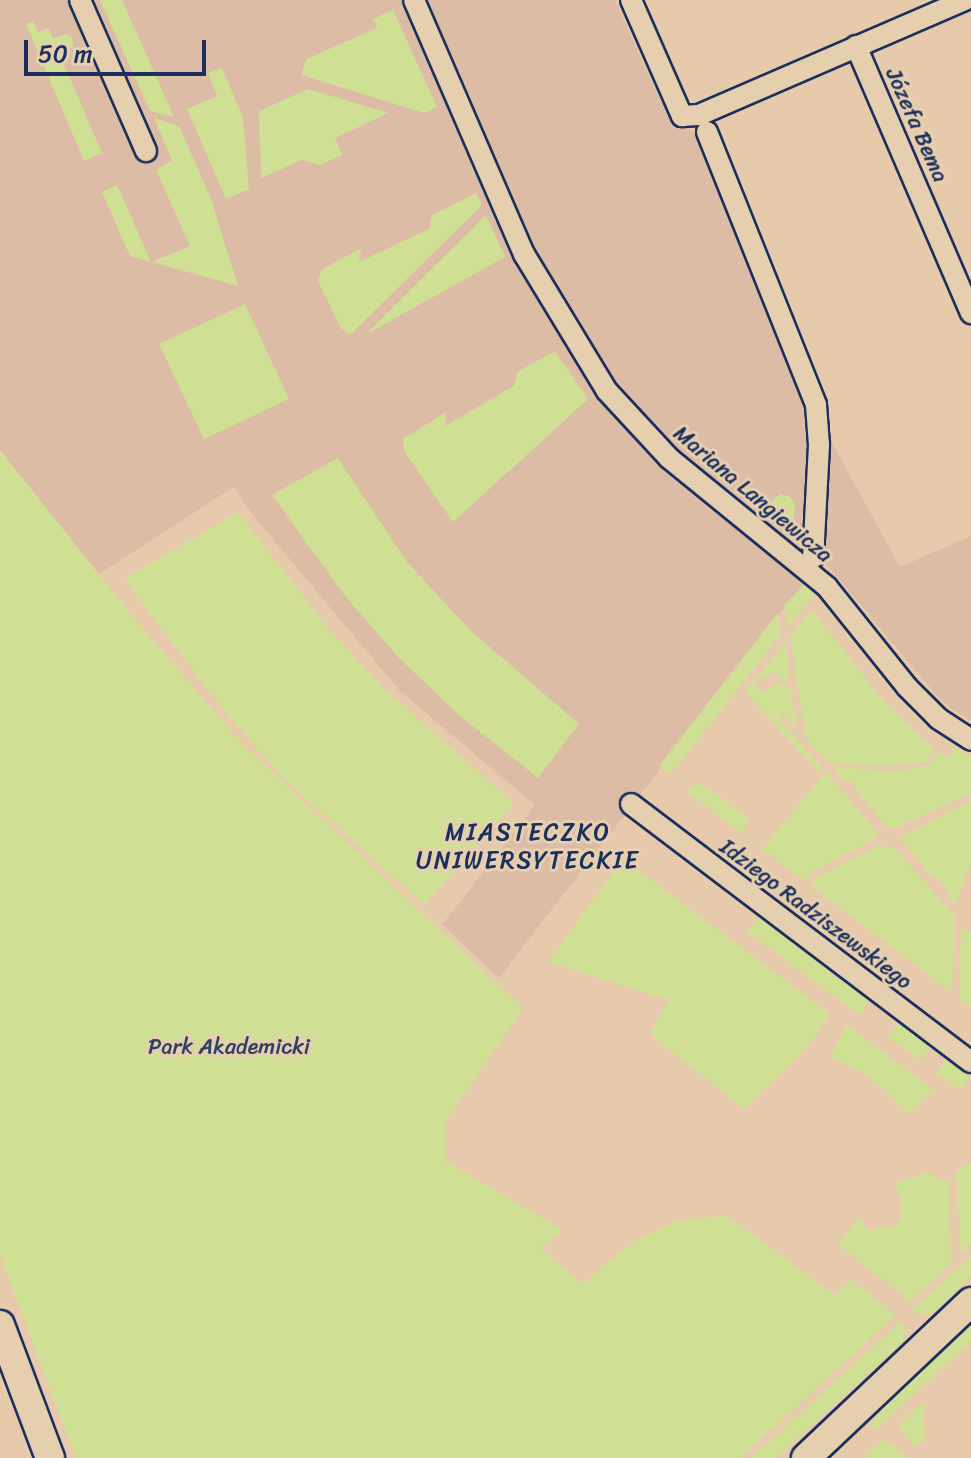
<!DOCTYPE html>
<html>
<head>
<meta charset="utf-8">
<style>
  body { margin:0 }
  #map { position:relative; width:971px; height:1458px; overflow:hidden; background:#e7caac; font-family:Sriracha,sans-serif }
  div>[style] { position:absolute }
  .built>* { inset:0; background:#dcbca4 }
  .green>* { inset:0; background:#cfe094 }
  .roads { filter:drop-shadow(2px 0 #1b2f5e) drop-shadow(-2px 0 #1b2f5e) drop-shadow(0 2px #1b2f5e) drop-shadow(0 -2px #1b2f5e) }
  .street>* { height:20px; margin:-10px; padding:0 10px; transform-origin:10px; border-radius:10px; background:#e6cfaf }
  .secondary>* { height:28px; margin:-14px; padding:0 14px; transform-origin:14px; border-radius:14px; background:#e6cfaf }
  span { translate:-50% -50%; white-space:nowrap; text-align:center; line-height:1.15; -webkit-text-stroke:6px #e6cfaf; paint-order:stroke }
  .street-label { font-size:22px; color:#1b2f5e }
  .park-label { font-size:22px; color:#2d4163 }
  .neighbourhood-label { font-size:24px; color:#1b2f5e; letter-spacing:2px }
  .scale { position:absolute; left:24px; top:40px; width:182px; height:36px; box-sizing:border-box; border:4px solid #1b2f5e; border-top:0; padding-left:10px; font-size:24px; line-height:28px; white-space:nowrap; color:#1b2f5e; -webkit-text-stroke:6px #e6cfaf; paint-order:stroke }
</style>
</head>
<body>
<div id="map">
  <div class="built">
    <div style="clip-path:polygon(0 0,615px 0,661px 102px,704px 142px,811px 404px,900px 567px,971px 536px,971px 721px,944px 704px,822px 559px,499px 978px,442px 925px,535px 805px,400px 691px,252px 514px,234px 487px,99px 574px,0 451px)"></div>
  </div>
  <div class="green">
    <div style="clip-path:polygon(100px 0,122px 0,174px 117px,150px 111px)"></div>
    <div style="clip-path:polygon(393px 10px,437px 107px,424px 113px,301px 75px,306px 59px,377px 28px,373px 19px)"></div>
    <div style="clip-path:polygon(33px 21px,38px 32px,49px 28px,53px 39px,66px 34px,72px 37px,73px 47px,59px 53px,102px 153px,84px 161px,26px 24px)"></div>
    <div style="clip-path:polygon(222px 68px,243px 118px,249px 189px,226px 199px,187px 109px,217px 96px,208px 73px)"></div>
    <div style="clip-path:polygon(308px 89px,389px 113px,335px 138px,342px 155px,320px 165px,302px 160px,261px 178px,259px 111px)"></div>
    <div style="clip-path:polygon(154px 118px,179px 126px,211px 199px,238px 286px,130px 256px,102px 192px,117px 185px,151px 262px,190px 246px,156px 170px,172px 160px)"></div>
    <div style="clip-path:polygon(476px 193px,482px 205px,350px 335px,341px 328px,318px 281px,321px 270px,361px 248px,359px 262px,429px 229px,432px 215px)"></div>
    <div style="clip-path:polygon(486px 215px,505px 257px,365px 335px)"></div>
    <div style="clip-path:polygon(245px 304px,289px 399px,204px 439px,159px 344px)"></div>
    <div style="clip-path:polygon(555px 351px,588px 399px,453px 522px,404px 451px,403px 439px,446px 412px,445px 426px,514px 386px,517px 372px)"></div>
    <div style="clip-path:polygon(0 450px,131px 615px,242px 744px,523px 1008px,445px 1122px,445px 1161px,562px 1230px,540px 1248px,582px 1284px,636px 1240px,676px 1221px,726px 1215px,836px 1296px,850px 1279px,896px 1315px,740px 1458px,76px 1458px,0 1255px)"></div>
    <div style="clip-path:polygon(338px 458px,408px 563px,471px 631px,579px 724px,538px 778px,461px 717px,398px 657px,345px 596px,272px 495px)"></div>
    <div style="clip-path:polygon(780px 494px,789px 496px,795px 503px,793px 536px,763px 509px)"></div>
    <div style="clip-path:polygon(238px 512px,330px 631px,383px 688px,514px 803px,424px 905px,284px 779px,226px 713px,124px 579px)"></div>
    <div style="clip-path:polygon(804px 585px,814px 595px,788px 626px,784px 605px)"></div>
    <div style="clip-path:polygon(812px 610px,883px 701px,934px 749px,928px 761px,889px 766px,838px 764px,827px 761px,806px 738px,790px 635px)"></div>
    <div style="clip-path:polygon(777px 614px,781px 634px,670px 775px,659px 766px)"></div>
    <div style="clip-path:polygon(785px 642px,790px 683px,777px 679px,779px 676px,772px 671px,767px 677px,763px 675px,754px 685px,762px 691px,768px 691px,774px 683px,791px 688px,796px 728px,783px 714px,779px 719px,822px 768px,818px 772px,745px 692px)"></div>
    <div style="clip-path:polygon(954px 747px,971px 757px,971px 793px,896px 828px,886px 827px,850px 781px,846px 783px,831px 766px,892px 772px,930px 765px,938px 751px,948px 757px)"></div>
    <div style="clip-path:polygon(826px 772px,878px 833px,876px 838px,814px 870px,805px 881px,762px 849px)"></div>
    <div style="clip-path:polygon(697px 783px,716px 793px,741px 813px,747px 819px,743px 834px,686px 791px)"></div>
    <div style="clip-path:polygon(971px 801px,971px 862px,955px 905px,947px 895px,950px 892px,936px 877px,933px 879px,900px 838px)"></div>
    <div style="clip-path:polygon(879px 845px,895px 849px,955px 916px,952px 993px,811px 886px,821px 875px)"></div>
    <div style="clip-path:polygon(623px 859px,830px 1014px,808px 1046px,744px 1109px,650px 1034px,669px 1000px,548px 962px)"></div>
    <div style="clip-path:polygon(758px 917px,869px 1001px,859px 1015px,747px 931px)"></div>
    <div style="clip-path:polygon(961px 927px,971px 933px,971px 1007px,959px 998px)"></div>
    <div style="clip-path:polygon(898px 1023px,930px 1047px,919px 1060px,888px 1037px)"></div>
    <div style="clip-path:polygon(846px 1025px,933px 1089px,907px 1114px,887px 1091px,867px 1075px,831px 1057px)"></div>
    <div style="clip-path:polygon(948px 1060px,971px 1078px,959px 1090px,936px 1072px)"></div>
    <div style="clip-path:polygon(971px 1162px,971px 1245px,961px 1254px,956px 1172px)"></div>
    <div style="clip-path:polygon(927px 1173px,949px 1183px,951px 1264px,911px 1301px,838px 1245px,860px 1217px,865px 1228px,873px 1232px,876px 1226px,885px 1230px,887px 1224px,896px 1228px,903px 1206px,895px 1183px)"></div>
    <div style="clip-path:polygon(971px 1256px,971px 1277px,938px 1308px,928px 1315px,910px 1312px)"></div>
    <div style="clip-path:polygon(901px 1321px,906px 1330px,903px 1342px,776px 1458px,751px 1458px)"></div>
    <div style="clip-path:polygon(971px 1323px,971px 1341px,875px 1430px,871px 1427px,883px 1407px)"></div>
    <div style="clip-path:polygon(923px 1402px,925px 1440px,917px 1447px,902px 1432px,901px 1422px)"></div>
    <div style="clip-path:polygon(884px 1439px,894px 1446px,908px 1458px,864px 1458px)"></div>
  </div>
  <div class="roads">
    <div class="street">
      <div style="left:80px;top:0;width:165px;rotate:66.4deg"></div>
      <div style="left:414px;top:0;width:277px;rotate:66.6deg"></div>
      <div style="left:524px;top:254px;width:160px;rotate:58.8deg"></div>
      <div style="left:607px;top:391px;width:91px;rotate:47.2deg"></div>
      <div style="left:669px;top:458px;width:204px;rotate:39.2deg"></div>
      <div style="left:827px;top:587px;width:128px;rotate:51.3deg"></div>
      <div style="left:907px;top:687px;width:45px;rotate:45deg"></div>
      <div style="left:939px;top:719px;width:38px;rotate:33deg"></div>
      <div style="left:631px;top:0;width:127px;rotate:66.3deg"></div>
      <div style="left:682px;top:116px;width:17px;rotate:-3deg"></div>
      <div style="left:699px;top:115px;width:290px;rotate:-23.4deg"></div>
      <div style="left:856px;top:46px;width:291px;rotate:66.7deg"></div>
      <div style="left:707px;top:132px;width:294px;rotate:68.2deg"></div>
      <div style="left:816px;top:405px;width:40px;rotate:85.7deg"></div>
      <div style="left:819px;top:445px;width:113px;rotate:93deg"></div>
      <div style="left:631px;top:804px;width:427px;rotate:37.2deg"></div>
    </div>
    <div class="secondary">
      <div style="left:0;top:1325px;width:142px;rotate:69.4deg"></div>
      <div style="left:806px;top:1458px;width:227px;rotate:-43.4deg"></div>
    </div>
  </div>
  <div class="street-label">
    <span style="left:917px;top:125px;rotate:66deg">Józefa Bema</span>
    <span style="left:753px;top:494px;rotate:40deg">Mariana Langiewicza</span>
    <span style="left:816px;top:914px;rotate:37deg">Idziego Radziszewskiego</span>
  </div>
  <div class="park-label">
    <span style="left:229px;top:1047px">Park Akademicki</span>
  </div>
  <div class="neighbourhood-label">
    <span style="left:528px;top:847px">MIASTECZKO<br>UNIWERSYTECKIE</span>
  </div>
  <div class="scale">50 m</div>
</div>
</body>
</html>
